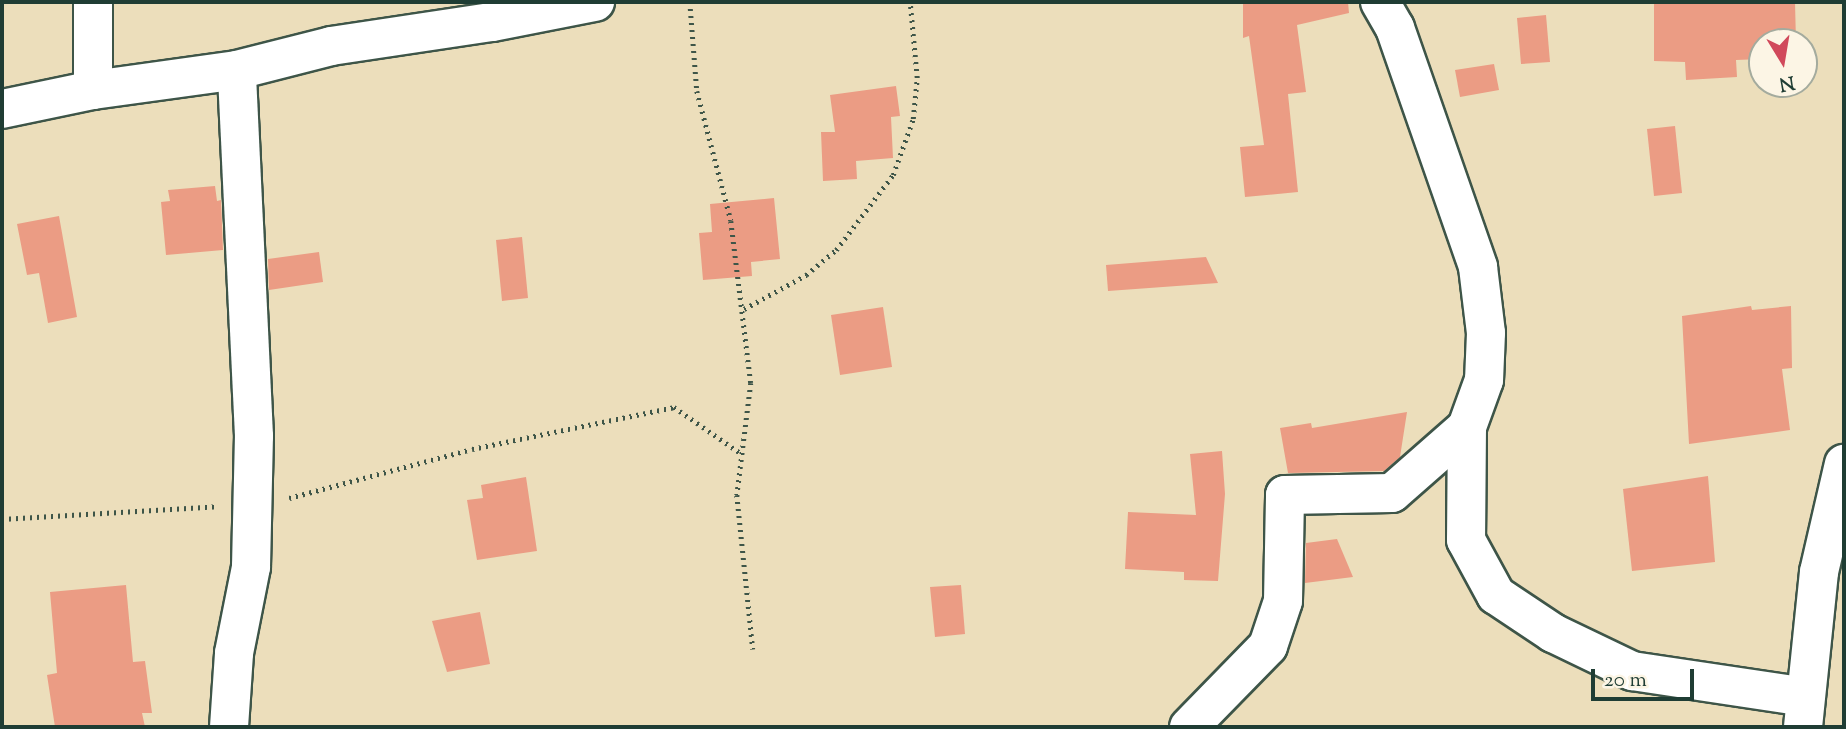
<!DOCTYPE html>
<html>
<head>
<meta charset="utf-8">
<style>
  body { margin:0 }
  #map { position:relative; width:1846px; height:729px; overflow:hidden; background:#ecdebb; font-family:"Sorts Mill Goudy",serif }
  div>[style] { position:absolute }
  .building>* { inset:0; background:#eb9c84 }
  .path>* { height:4.5px; margin-top:-2.25px; transform-origin:0; background:repeating-linear-gradient(90deg,#3e5548 0 2px,transparent 0 7px) }
  .roads { filter:drop-shadow(2px 0 #3e5548) drop-shadow(-2px 0 #3e5548) drop-shadow(0 2px #3e5548) drop-shadow(0 -2px #3e5548) }
  .minor>* { height:38px; margin:-19px; padding:0 19px; transform-origin:19px; border-radius:19px; background:#fff }
  span { translate:-50% -50%; white-space:nowrap; text-align:center; line-height:1.15; -webkit-text-stroke:5px #fcf5e5; paint-order:stroke }
  .frame { position:absolute; inset:0; border:4px solid #1f3d34; pointer-events:none }
  .north { position:absolute; left:1748px; top:28px; width:70px; height:70px; box-sizing:border-box; background:#fcf5e5; border:2px solid #a4ab9e; border-radius:50%; rotate:169deg; font-size:19px; font-weight:700; line-height:28px; text-align:center; color:#1f3d34 }
  .north::after { content:''; display:block; margin:auto; width:24px; height:32px; background:#d1495b; clip-path:polygon(50% 0,100% 100%,50% 72%,0 100%) }
  .scale { position:absolute; left:1591px; top:669px; width:103px; height:32px; box-sizing:border-box; border:4px solid #1f3d34; border-top:0; padding-left:9px; font-size:21px; line-height:24px; white-space:nowrap; color:#1f3d34; -webkit-text-stroke:5px #fcf5e5; paint-order:stroke }
</style>
</head>
<body>
<div id="map">
  <div class="building">
    <div style="clip-path:polygon(1243px 2px,1348px 2px,1349px 13px,1297px 25px,1306px 92px,1288px 94px,1298px 192px,1245px 197px,1240px 147px,1264px 145px,1249px 36px,1243px 38px)"></div>
    <div style="clip-path:polygon(1654px 2px,1795px 2px,1796px 42px,1762px 42px,1762px 59px,1736px 60px,1737px 77px,1686px 80px,1685px 62px,1654px 61px)"></div>
    <div style="clip-path:polygon(1546px 15px,1550px 62px,1521px 64px,1517px 18px)"></div>
    <div style="clip-path:polygon(1494px 64px,1499px 90px,1460px 97px,1455px 70px)"></div>
    <div style="clip-path:polygon(896px 86px,900px 116px,891px 117px,893px 158px,856px 161px,857px 179px,823px 181px,821px 132px,835px 132px,830px 95px)"></div>
    <div style="clip-path:polygon(1675px 126px,1682px 193px,1654px 196px,1647px 129px)"></div>
    <div style="clip-path:polygon(215px 186px,217px 201px,221px 200px,223px 250px,166px 255px,161px 202px,170px 201px,168px 190px)"></div>
    <div style="clip-path:polygon(774px 198px,780px 259px,751px 262px,752px 276px,703px 280px,699px 233px,712px 232px,710px 204px)"></div>
    <div style="clip-path:polygon(59px 216px,77px 317px,48px 323px,39px 273px,27px 275px,17px 224px)"></div>
    <div style="clip-path:polygon(522px 237px,528px 298px,502px 301px,496px 240px)"></div>
    <div style="clip-path:polygon(319px 252px,323px 282px,269px 290px,268px 259px)"></div>
    <div style="clip-path:polygon(1206px 257px,1218px 283px,1108px 291px,1106px 265px)"></div>
    <div style="clip-path:polygon(1751px 306px,1752px 310px,1791px 306px,1792px 368px,1782px 369px,1790px 430px,1689px 444px,1682px 316px)"></div>
    <div style="clip-path:polygon(883px 307px,892px 367px,840px 375px,831px 315px)"></div>
    <div style="clip-path:polygon(1407px 412px,1400px 457px,1384px 471px,1288px 473px,1280px 428px,1311px 423px,1312px 428px)"></div>
    <div style="clip-path:polygon(1222px 451px,1225px 494px,1218px 581px,1184px 580px,1184px 572px,1125px 569px,1128px 512px,1196px 515px,1190px 454px)"></div>
    <div style="clip-path:polygon(1708px 476px,1715px 562px,1632px 571px,1623px 489px)"></div>
    <div style="clip-path:polygon(526px 477px,537px 551px,477px 560px,467px 500px,483px 498px,481px 485px)"></div>
    <div style="clip-path:polygon(1337px 539px,1353px 577px,1305px 583px,1306px 543px)"></div>
    <div style="clip-path:polygon(126px 585px,133px 662px,145px 661px,152px 713px,142px 713px,145px 727px,55px 727px,47px 675px,57px 673px,50px 592px)"></div>
    <div style="clip-path:polygon(961px 585px,965px 634px,935px 637px,930px 587px)"></div>
    <div style="clip-path:polygon(480px 612px,490px 664px,447px 672px,432px 621px)"></div>
  </div>
  <div class="path">
    <div style="left:690px;top:2px;width:89px;rotate:85.5deg"></div>
    <div style="left:697px;top:91px;width:134px;rotate:75.3deg"></div>
    <div style="left:731px;top:221px;width:163px;rotate:83deg"></div>
    <div style="left:751px;top:383px;width:113px;rotate:97.1deg"></div>
    <div style="left:737px;top:495px;width:155px;rotate:84.1deg"></div>
    <div style="left:744px;top:309px;width:71px;rotate:-28.7deg"></div>
    <div style="left:806px;top:275px;width:39px;rotate:-40deg"></div>
    <div style="left:836px;top:250px;width:94px;rotate:-52.8deg"></div>
    <div style="left:893px;top:175px;width:59px;rotate:-70.3deg"></div>
    <div style="left:913px;top:119px;width:41px;rotate:-84.4deg"></div>
    <div style="left:917px;top:78px;width:76px;rotate:-95.3deg"></div>
    <div style="left:289px;top:498px;width:189px;rotate:-15deg"></div>
    <div style="left:472px;top:449px;width:206px;rotate:-11.7deg"></div>
    <div style="left:674px;top:407px;width:83px;rotate:34.7deg"></div>
    <div style="left:2px;top:519px;width:216px;rotate:-3.4deg"></div>
  </div>
  <div class="roads">
    <div class="minor">
      <div style="left:1380px;top:2px;width:30px;rotate:60deg"></div>
      <div style="left:1395px;top:28px;width:253px;rotate:70.8deg"></div>
      <div style="left:1478px;top:267px;width:66px;rotate:83.1deg"></div>
      <div style="left:1486px;top:333px;width:47px;rotate:92.4deg"></div>
      <div style="left:1484px;top:380px;width:50px;rotate:109.9deg"></div>
      <div style="left:1467px;top:427px;width:113px;rotate:90.5deg"></div>
      <div style="left:1466px;top:540px;width:63px;rotate:61.4deg"></div>
      <div style="left:1496px;top:595px;width:69px;rotate:33.7deg"></div>
      <div style="left:1553px;top:633px;width:88px;rotate:25.7deg"></div>
      <div style="left:1632px;top:671px;width:175px;rotate:8.5deg"></div>
      <div style="left:93px;top:90px;width:88px;rotate:-90deg"></div>
      <div style="left:2px;top:109px;width:93px;rotate:-11.8deg"></div>
      <div style="left:93px;top:90px;width:145px;rotate:-7.9deg"></div>
      <div style="left:237px;top:70px;width:97px;rotate:-14.3deg"></div>
      <div style="left:331px;top:46px;width:163px;rotate:-8.5deg"></div>
      <div style="left:492px;top:22px;width:105px;rotate:-11deg"></div>
      <div style="left:229px;top:727px;width:74px;rotate:-86.1deg"></div>
      <div style="left:234px;top:653px;width:88px;rotate:-78.8deg"></div>
      <div style="left:251px;top:567px;width:131px;rotate:-88.7deg"></div>
      <div style="left:254px;top:436px;width:366px;rotate:-92.7deg"></div>
      <div style="left:1189px;top:727px;width:113px;rotate:-45.7deg"></div>
      <div style="left:1268px;top:646px;width:47px;rotate:-71.6deg"></div>
      <div style="left:1283px;top:601px;width:106px;rotate:-88.9deg"></div>
      <div style="left:1285px;top:495px;width:107px;rotate:-1.1deg"></div>
      <div style="left:1392px;top:493px;width:100px;rotate:-41.3deg"></div>
      <div style="left:1803px;top:727px;width:156px;rotate:-84.1deg"></div>
      <div style="left:1819px;top:572px;width:111px;rotate:-77deg"></div>
    </div>
  </div>
  <div class="frame"></div>
  <div class="north">N</div>
  <div class="scale">20 m</div>
</div>
</body>
</html>
